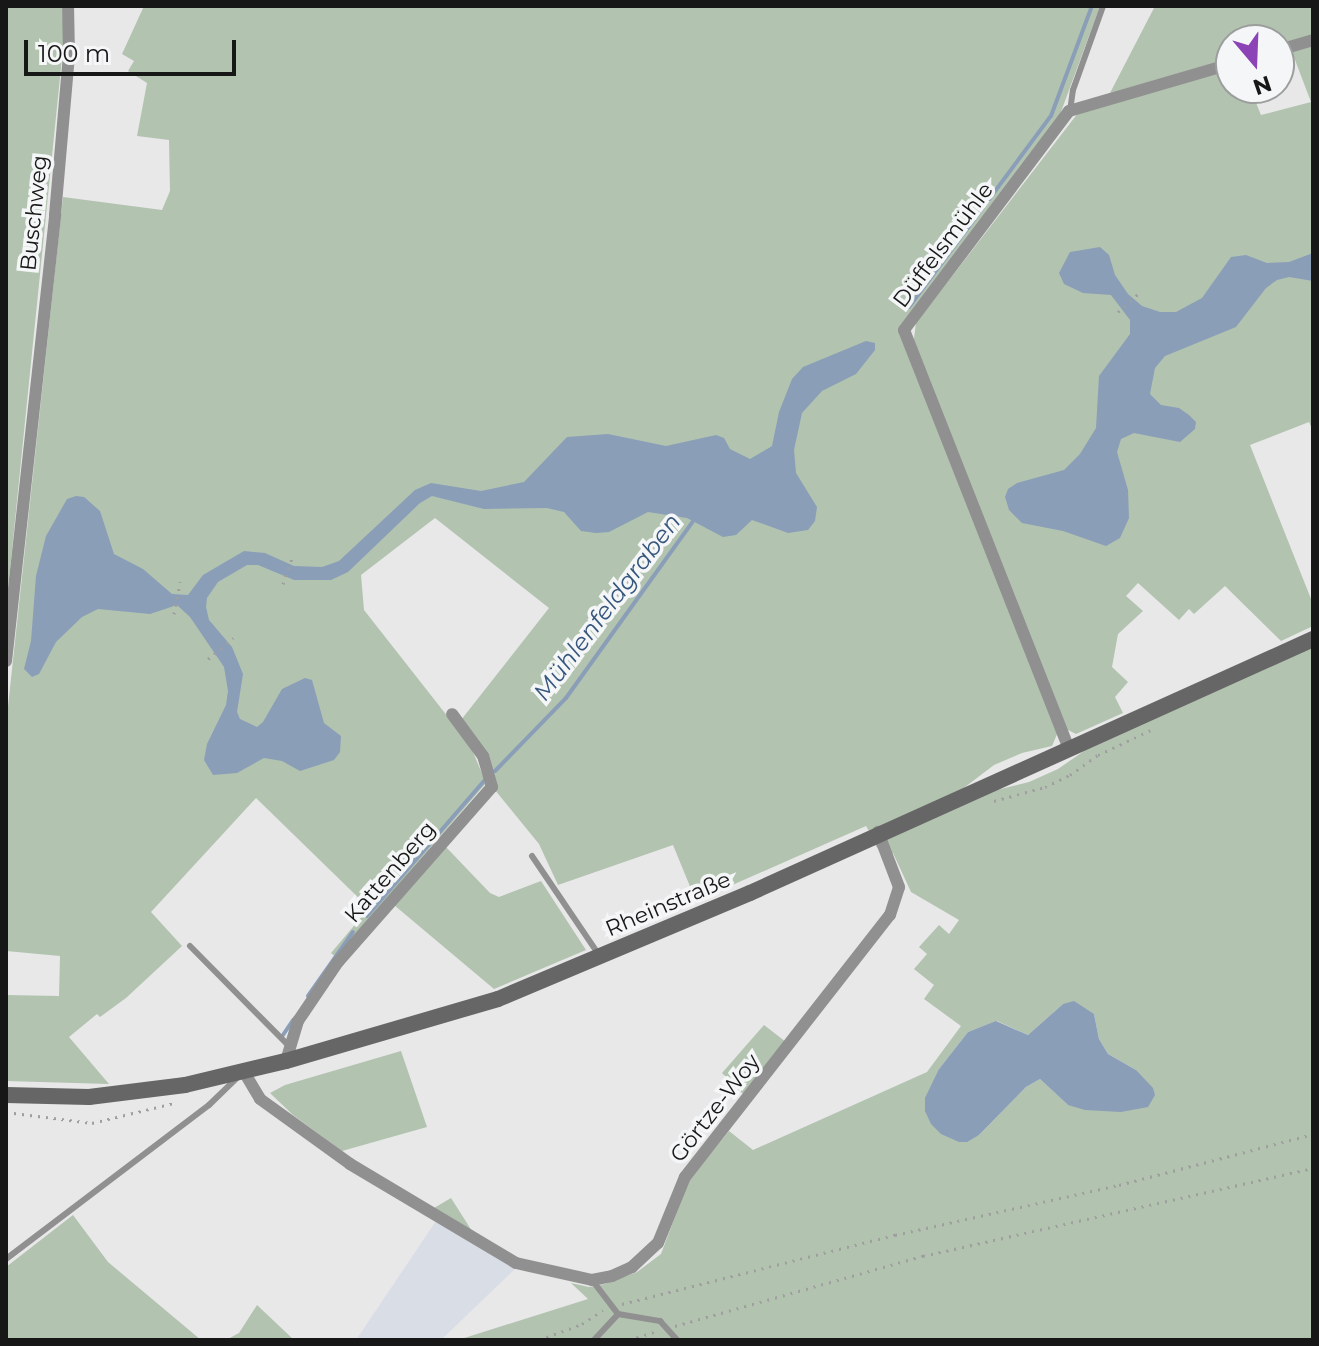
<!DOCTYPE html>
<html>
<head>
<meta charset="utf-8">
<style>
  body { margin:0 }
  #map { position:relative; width:1319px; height:1346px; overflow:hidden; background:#e8e8e9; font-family:Montserrat,sans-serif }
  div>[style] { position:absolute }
  .built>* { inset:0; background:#d9dde5 }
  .green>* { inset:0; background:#b2c3b0 }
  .water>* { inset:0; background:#8a9eb8 }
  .stream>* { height:4px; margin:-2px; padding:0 2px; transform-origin:2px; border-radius:2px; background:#8a9eb8 }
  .path>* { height:3px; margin-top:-1.5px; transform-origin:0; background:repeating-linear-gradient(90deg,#9f9fa0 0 2px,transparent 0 8px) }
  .lane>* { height:6px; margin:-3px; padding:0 3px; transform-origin:3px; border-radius:3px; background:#909090 }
  .street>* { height:12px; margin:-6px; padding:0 6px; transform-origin:6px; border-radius:6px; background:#909090 }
  .secondary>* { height:16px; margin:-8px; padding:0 8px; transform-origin:8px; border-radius:8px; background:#676666 }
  span { translate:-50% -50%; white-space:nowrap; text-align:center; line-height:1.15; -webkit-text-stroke:7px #f5f6f7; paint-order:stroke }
  .street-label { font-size:22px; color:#171717 }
  .water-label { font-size:24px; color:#37567d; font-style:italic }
  .frame { position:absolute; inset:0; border:8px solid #171717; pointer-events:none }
  .north { position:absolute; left:1215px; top:24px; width:80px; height:80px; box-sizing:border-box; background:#f5f6f7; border:2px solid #9c9d9d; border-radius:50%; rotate:161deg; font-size:22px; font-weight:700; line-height:32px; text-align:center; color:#171717 }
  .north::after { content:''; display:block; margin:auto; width:28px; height:36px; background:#8c43b5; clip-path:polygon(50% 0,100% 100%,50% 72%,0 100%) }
  .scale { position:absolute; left:24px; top:40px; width:212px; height:36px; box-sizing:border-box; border:4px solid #171717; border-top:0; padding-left:10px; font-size:24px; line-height:28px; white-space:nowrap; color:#171717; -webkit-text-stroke:6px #f5f6f7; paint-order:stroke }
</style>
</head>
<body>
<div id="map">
  <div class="built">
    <div style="clip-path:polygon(436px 1221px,515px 1269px,441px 1340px,356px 1340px)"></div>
  </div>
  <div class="green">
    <div style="clip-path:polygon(6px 6px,62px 6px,64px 38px,6px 609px)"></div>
    <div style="clip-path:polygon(144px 6px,1100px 6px,1058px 120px,904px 321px,1058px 732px,1052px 746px,1022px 753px,994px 765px,961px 790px,869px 831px,866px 826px,696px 901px,673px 845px,558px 885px,539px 844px,495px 790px,461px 720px,549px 608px,435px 518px,361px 575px,364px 610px,470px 745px,486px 783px,336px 957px,331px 953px,369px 908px,256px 798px,151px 912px,182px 946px,126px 998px,100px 1017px,97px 1014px,69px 1037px,109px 1084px,6px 1081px,6px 995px,59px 996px,60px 956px,6px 951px,6px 725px,63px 197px,162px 210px,170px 191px,169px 140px,137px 136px,147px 83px,128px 71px,134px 61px,122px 54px)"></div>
    <div style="clip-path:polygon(1155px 6px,1313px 6px,1313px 35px,1279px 44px,1279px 40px,1231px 40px,1231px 58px,1110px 93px)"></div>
    <div style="clip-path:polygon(1313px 46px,1313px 431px,1309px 422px,1250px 445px,1313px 604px,1313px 626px,1281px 641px,1225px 586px,1194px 614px,1189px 609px,1179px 620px,1138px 583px,1126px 596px,1143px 611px,1118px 634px,1112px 667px,1128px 682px,1115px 697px,1123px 713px,1076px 734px,1066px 729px,913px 346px,916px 323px,1078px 113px,1231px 69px,1231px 88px,1250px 88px,1261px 115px,1311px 102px,1292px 52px)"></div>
    <div style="clip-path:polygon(evenodd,1313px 646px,1313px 1340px,458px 1340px,588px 1299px,571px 1283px,589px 1287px,605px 1284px,637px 1272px,661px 1254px,689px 1180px,729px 1131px,753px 1150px,927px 1072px,961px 1026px,924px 999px,934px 985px,914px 969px,927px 954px,919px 947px,939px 925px,949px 934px,959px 920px,911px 892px,893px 853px,884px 857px,873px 842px,980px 794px,1029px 782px,1058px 769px,1097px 742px,1313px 646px,1063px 1004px,1094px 1014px,1099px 1039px,1108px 1054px,1136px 1070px,1068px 1105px,1040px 1079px,1026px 1087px,979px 1135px,959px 1142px,939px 1069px,968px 1032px,997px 1021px,1028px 1035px,1063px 1004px)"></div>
    <div style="clip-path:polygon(445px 846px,490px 893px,499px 897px,541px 881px,586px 950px,494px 989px,394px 905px)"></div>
    <div style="clip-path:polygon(764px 1025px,786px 1042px,744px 1095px,722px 1073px)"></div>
    <div style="clip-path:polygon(401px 1051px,427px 1127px,342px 1151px,293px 1115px,270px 1093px,285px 1085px)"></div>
    <div style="clip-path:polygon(451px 1198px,472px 1231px,434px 1208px)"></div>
    <div style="clip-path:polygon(73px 1215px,108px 1262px,201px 1340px,6px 1340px,6px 1267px)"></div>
    <div style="clip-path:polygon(257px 1305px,294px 1340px,226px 1340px,239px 1333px)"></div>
  </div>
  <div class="water">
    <div style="clip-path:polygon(1100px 247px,1109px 255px,1115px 275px,1128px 294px,1142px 306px,1160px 312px,1176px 312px,1202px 298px,1231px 257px,1246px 255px,1267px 263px,1289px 262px,1313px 253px,1313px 281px,1289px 277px,1277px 280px,1266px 288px,1236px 327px,1165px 356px,1155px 368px,1150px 394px,1161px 405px,1179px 408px,1189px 415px,1196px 422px,1195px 429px,1180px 442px,1134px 433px,1121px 439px,1117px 452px,1128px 490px,1129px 518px,1120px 538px,1106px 546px,1063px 531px,1022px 523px,1009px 510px,1005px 497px,1008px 489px,1017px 483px,1064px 470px,1080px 454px,1096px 428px,1099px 376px,1130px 334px,1130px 320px,1111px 295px,1083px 293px,1064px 284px,1059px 273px,1070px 252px)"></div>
    <div style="clip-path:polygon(866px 341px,875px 343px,875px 350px,856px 374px,822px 391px,802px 413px,794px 450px,796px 473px,817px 507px,815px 521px,808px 530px,788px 533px,752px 520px,736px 535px,723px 537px,687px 518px,648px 512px,609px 532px,596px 533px,581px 531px,564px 512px,547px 508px,484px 509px,432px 496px,420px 503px,348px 572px,331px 580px,294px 580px,258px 565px,247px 565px,218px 582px,207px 598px,206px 607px,209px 620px,232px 647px,243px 674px,237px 712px,240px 719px,257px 727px,263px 722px,282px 689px,305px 678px,312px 680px,324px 723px,341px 736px,340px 752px,334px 760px,300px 771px,282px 761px,264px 758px,237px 773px,213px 775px,204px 760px,207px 744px,226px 705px,228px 691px,224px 667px,190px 617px,177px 605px,150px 614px,98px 609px,82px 617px,56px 642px,39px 674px,32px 677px,24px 669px,31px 641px,36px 576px,46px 536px,67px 499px,76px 496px,84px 497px,100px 511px,114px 554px,143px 569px,172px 594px,188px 595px,203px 575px,244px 551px,265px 553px,294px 566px,322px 567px,339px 561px,415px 490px,431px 483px,481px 491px,524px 482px,567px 437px,608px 434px,666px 446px,716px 435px,724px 438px,730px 449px,750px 459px,772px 446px,779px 412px,792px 379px,803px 367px)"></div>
    <div style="clip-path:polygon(1074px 1001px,1094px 1014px,1099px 1039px,1108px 1054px,1136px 1070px,1153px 1088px,1155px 1095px,1148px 1107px,1121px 1112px,1085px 1110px,1068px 1105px,1040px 1079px,1026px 1087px,979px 1135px,967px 1142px,959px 1142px,941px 1134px,931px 1124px,925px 1111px,925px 1098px,939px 1069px,968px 1032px,996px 1021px,1028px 1035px,1063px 1004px)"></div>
  </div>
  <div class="stream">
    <div style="left:909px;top:307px;width:238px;rotate:-53.4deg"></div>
    <div style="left:1051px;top:116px;width:117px;rotate:-69.6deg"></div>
    <div style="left:495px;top:771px;width:102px;rotate:-45.8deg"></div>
    <div style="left:566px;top:698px;width:219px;rotate:-54.3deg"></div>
    <div style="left:367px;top:916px;width:179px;rotate:-49.1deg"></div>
    <div style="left:308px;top:996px;width:78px;rotate:-54.9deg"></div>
    <div style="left:283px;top:1035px;width:18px;rotate:-56deg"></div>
  </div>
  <div class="path">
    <div style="left:1118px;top:312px;width:27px;rotate:-42deg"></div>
    <div style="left:283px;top:584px;width:28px;rotate:-71deg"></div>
    <div style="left:174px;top:614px;width:33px;rotate:-79deg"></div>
    <div style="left:208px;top:659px;width:33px;rotate:-40deg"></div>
    <div style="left:994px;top:801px;width:53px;rotate:-15.4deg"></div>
    <div style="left:1045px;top:787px;width:28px;rotate:-26deg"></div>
    <div style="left:1070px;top:775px;width:34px;rotate:-36deg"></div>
    <div style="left:1098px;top:755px;width:61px;rotate:-25.3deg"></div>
    <div style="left:6px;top:1112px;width:87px;rotate:7.3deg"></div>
    <div style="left:92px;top:1123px;width:84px;rotate:-13.7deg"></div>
    <div style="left:622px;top:1304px;width:282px;rotate:-14.2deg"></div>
    <div style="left:895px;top:1235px;width:230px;rotate:-12.6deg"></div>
    <div style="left:1119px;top:1185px;width:201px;rotate:-14.7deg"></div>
    <div style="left:675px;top:1326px;width:258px;rotate:-15.8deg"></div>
    <div style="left:923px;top:1256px;width:400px;rotate:-12.7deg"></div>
    <div style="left:539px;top:1340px;width:46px;rotate:-20.4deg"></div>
    <div style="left:582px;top:1324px;width:25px;rotate:-34deg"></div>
    <div style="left:629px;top:1340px;width:28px;rotate:-18deg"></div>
  </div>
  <div class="lane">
    <div style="left:1070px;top:111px;width:21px;rotate:-82deg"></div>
    <div style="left:1073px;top:90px;width:89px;rotate:-70.3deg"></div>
    <div style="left:532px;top:856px;width:120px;rotate:55.9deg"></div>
    <div style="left:190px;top:946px;width:141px;rotate:45.3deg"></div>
    <div style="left:6px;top:1259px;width:255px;rotate:-37.2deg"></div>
    <div style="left:209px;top:1105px;width:40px;rotate:-44deg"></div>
    <div style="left:592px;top:1280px;width:43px;rotate:52.6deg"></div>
    <div style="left:618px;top:1314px;width:43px;rotate:9.5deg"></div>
    <div style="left:660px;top:1321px;width:25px;rotate:48deg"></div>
    <div style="left:594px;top:1340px;width:35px;rotate:-47deg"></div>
  </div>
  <div class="street">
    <div style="left:1279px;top:50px;width:35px;rotate:-16deg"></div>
    <div style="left:6px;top:661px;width:449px;rotate:-83.7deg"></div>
    <div style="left:55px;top:215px;width:160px;rotate:-85deg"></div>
    <div style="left:69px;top:56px;width:50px;rotate:-91.1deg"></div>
    <div style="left:1069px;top:749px;width:450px;rotate:-111.5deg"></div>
    <div style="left:904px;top:330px;width:274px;rotate:-53deg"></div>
    <div style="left:1069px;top:111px;width:169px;rotate:-16.2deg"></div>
    <div style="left:286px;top:1061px;width:42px;rotate:-73.3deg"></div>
    <div style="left:298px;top:1021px;width:71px;rotate:-55.9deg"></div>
    <div style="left:338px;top:962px;width:233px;rotate:-48.7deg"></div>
    <div style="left:492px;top:787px;width:32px;rotate:-106deg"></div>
    <div style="left:483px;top:756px;width:52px;rotate:-126.4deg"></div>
    <div style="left:244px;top:1072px;width:31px;rotate:59deg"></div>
    <div style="left:260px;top:1099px;width:111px;rotate:35.8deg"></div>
    <div style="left:350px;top:1164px;width:193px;rotate:30.8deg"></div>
    <div style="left:516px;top:1263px;width:78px;rotate:12.6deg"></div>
    <div style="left:592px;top:1280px;width:20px;rotate:-11deg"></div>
    <div style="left:612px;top:1276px;width:22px;rotate:-24deg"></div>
    <div style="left:632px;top:1267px;width:35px;rotate:-43deg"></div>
    <div style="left:658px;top:1243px;width:71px;rotate:-67.8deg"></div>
    <div style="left:685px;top:1177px;width:333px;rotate:-52deg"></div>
    <div style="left:890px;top:915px;width:29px;rotate:-72deg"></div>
    <div style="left:899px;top:887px;width:59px;rotate:-110.9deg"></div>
  </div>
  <div class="secondary">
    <div style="left:6px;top:1095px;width:83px;rotate:1.4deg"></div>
    <div style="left:89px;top:1097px;width:97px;rotate:-7.1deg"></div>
    <div style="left:185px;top:1085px;width:104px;rotate:-13.4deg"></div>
    <div style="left:286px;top:1061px;width:221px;rotate:-16.3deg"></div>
    <div style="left:498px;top:999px;width:273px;rotate:-22.8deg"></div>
    <div style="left:750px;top:893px;width:618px;rotate:-24.28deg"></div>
  </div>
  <div class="street-label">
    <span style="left:34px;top:213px;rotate:-84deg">Buschweg</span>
    <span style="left:943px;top:245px;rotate:-53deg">Düffelsmühle</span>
    <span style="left:390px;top:872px;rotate:-49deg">Kattenberg</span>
    <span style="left:668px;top:904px;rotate:-23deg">Rheinstraße</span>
    <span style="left:715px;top:1108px;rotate:-52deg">Görtze-Woy</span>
  </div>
  <div class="water-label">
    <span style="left:607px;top:607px;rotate:-53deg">Mühlenfeldgraben</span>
  </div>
  <div class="frame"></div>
  <div class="north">N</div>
  <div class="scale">100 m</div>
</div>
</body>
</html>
